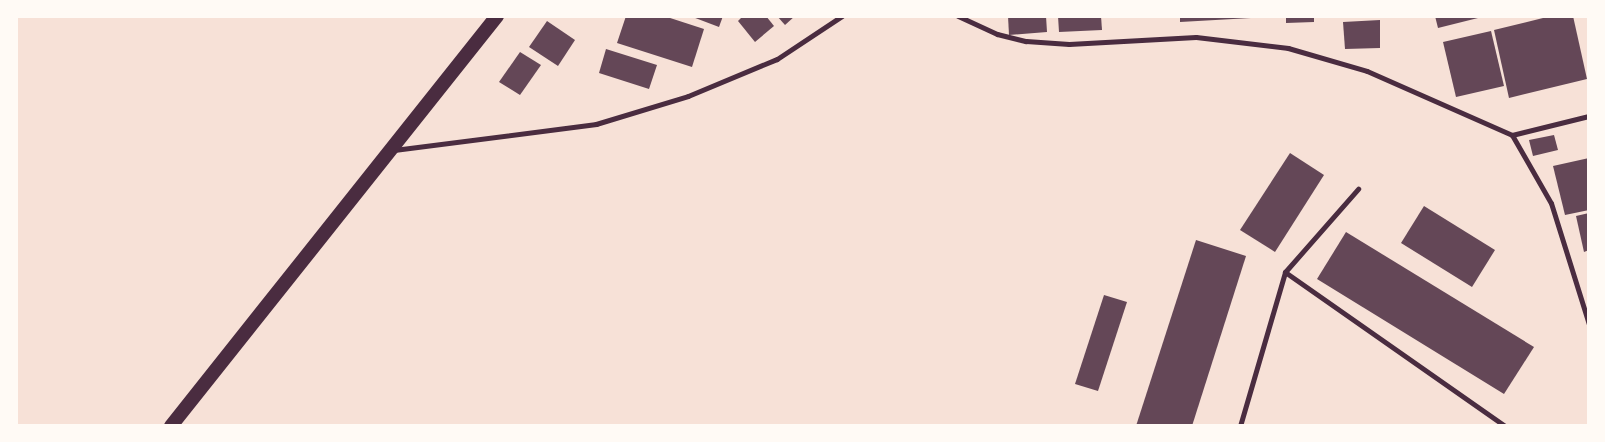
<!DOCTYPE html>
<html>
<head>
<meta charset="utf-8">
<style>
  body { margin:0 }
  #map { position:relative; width:1605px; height:442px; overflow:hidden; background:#f7e1d7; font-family:Rubik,sans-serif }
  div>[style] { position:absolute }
  .building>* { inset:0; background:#644757 }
  .minor>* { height:5px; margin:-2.5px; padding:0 2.5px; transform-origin:2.5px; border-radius:2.5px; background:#4a2c40 }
  .trunk>* { height:14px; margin:-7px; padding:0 7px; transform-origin:7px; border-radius:7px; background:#4a2c40 }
  span { translate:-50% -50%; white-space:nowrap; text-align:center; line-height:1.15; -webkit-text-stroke:4.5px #fffaf5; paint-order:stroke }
  .frame { position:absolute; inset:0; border:18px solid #fffaf5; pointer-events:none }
</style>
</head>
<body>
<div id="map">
  <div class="building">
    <div style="clip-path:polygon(626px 16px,664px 16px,704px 29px,692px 67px,617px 43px)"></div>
    <div style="clip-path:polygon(690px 16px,723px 16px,719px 27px)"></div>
    <div style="clip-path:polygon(743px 16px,766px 16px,774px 26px,755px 42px,738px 21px)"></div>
    <div style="clip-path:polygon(777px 16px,795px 16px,785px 25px)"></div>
    <div style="clip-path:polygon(1008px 16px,1046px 16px,1047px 32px,1009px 35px)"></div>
    <div style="clip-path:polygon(1058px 16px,1101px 16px,1102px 30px,1059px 32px)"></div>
    <div style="clip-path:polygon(1180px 16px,1251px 16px,1251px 18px,1180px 22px)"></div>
    <div style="clip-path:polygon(1286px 16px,1314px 16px,1314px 22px,1286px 23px)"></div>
    <div style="clip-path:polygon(1435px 16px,1482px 16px,1482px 17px,1438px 28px)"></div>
    <div style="clip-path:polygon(1551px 16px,1573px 16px,1587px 79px,1509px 98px,1494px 30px)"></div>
    <div style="clip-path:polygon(1380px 20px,1380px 48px,1345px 49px,1343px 22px)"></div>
    <div style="clip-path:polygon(547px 21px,575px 40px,558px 66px,529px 47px)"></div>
    <div style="clip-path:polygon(1491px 31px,1504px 86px,1456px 97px,1443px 42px)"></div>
    <div style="clip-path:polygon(606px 49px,657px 65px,649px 89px,599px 73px)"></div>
    <div style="clip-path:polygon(520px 52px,541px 65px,520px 95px,499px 82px)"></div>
    <div style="clip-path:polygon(1554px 135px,1558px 150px,1533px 156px,1529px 140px)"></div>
    <div style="clip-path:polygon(1290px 153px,1324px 175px,1275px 252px,1240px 230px)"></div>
    <div style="clip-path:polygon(1589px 158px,1589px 210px,1565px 215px,1553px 166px)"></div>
    <div style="clip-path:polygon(1424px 206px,1495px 250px,1472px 287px,1401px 243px)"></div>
    <div style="clip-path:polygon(1589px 213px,1589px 250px,1584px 252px,1576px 216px)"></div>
    <div style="clip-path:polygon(1346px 232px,1534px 347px,1504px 394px,1317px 279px)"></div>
    <div style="clip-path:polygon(1196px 240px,1246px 256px,1192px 426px,1136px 426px)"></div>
    <div style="clip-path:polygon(1104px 295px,1127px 302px,1098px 391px,1075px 384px)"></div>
  </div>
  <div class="minor">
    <div style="left:958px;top:16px;width:43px;rotate:24.8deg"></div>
    <div style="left:997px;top:34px;width:30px;rotate:14deg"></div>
    <div style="left:1026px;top:41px;width:43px;rotate:4deg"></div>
    <div style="left:1069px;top:44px;width:127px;rotate:-3.2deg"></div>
    <div style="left:1196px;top:37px;width:93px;rotate:6.8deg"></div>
    <div style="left:1288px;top:48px;width:82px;rotate:16.2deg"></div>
    <div style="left:1367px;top:71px;width:158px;rotate:23.8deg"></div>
    <div style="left:1512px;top:135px;width:78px;rotate:60.2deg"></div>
    <div style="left:1551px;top:203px;width:127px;rotate:72.6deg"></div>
    <div style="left:1512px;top:135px;width:79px;rotate:-13.9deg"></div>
    <div style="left:394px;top:150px;width:204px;rotate:-7.3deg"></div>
    <div style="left:596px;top:124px;width:96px;rotate:-16.9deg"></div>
    <div style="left:688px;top:96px;width:96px;rotate:-22.6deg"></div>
    <div style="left:777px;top:59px;width:78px;rotate:-33.5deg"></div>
    <div style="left:1285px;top:272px;width:269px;rotate:35deg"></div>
    <div style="left:1240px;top:426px;width:160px;rotate:-73.7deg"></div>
    <div style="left:1285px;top:272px;width:111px;rotate:-48.7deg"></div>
  </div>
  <div class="trunk">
    <div style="left:171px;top:426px;width:524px;rotate:-51.51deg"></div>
  </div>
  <div class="frame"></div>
</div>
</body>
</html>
